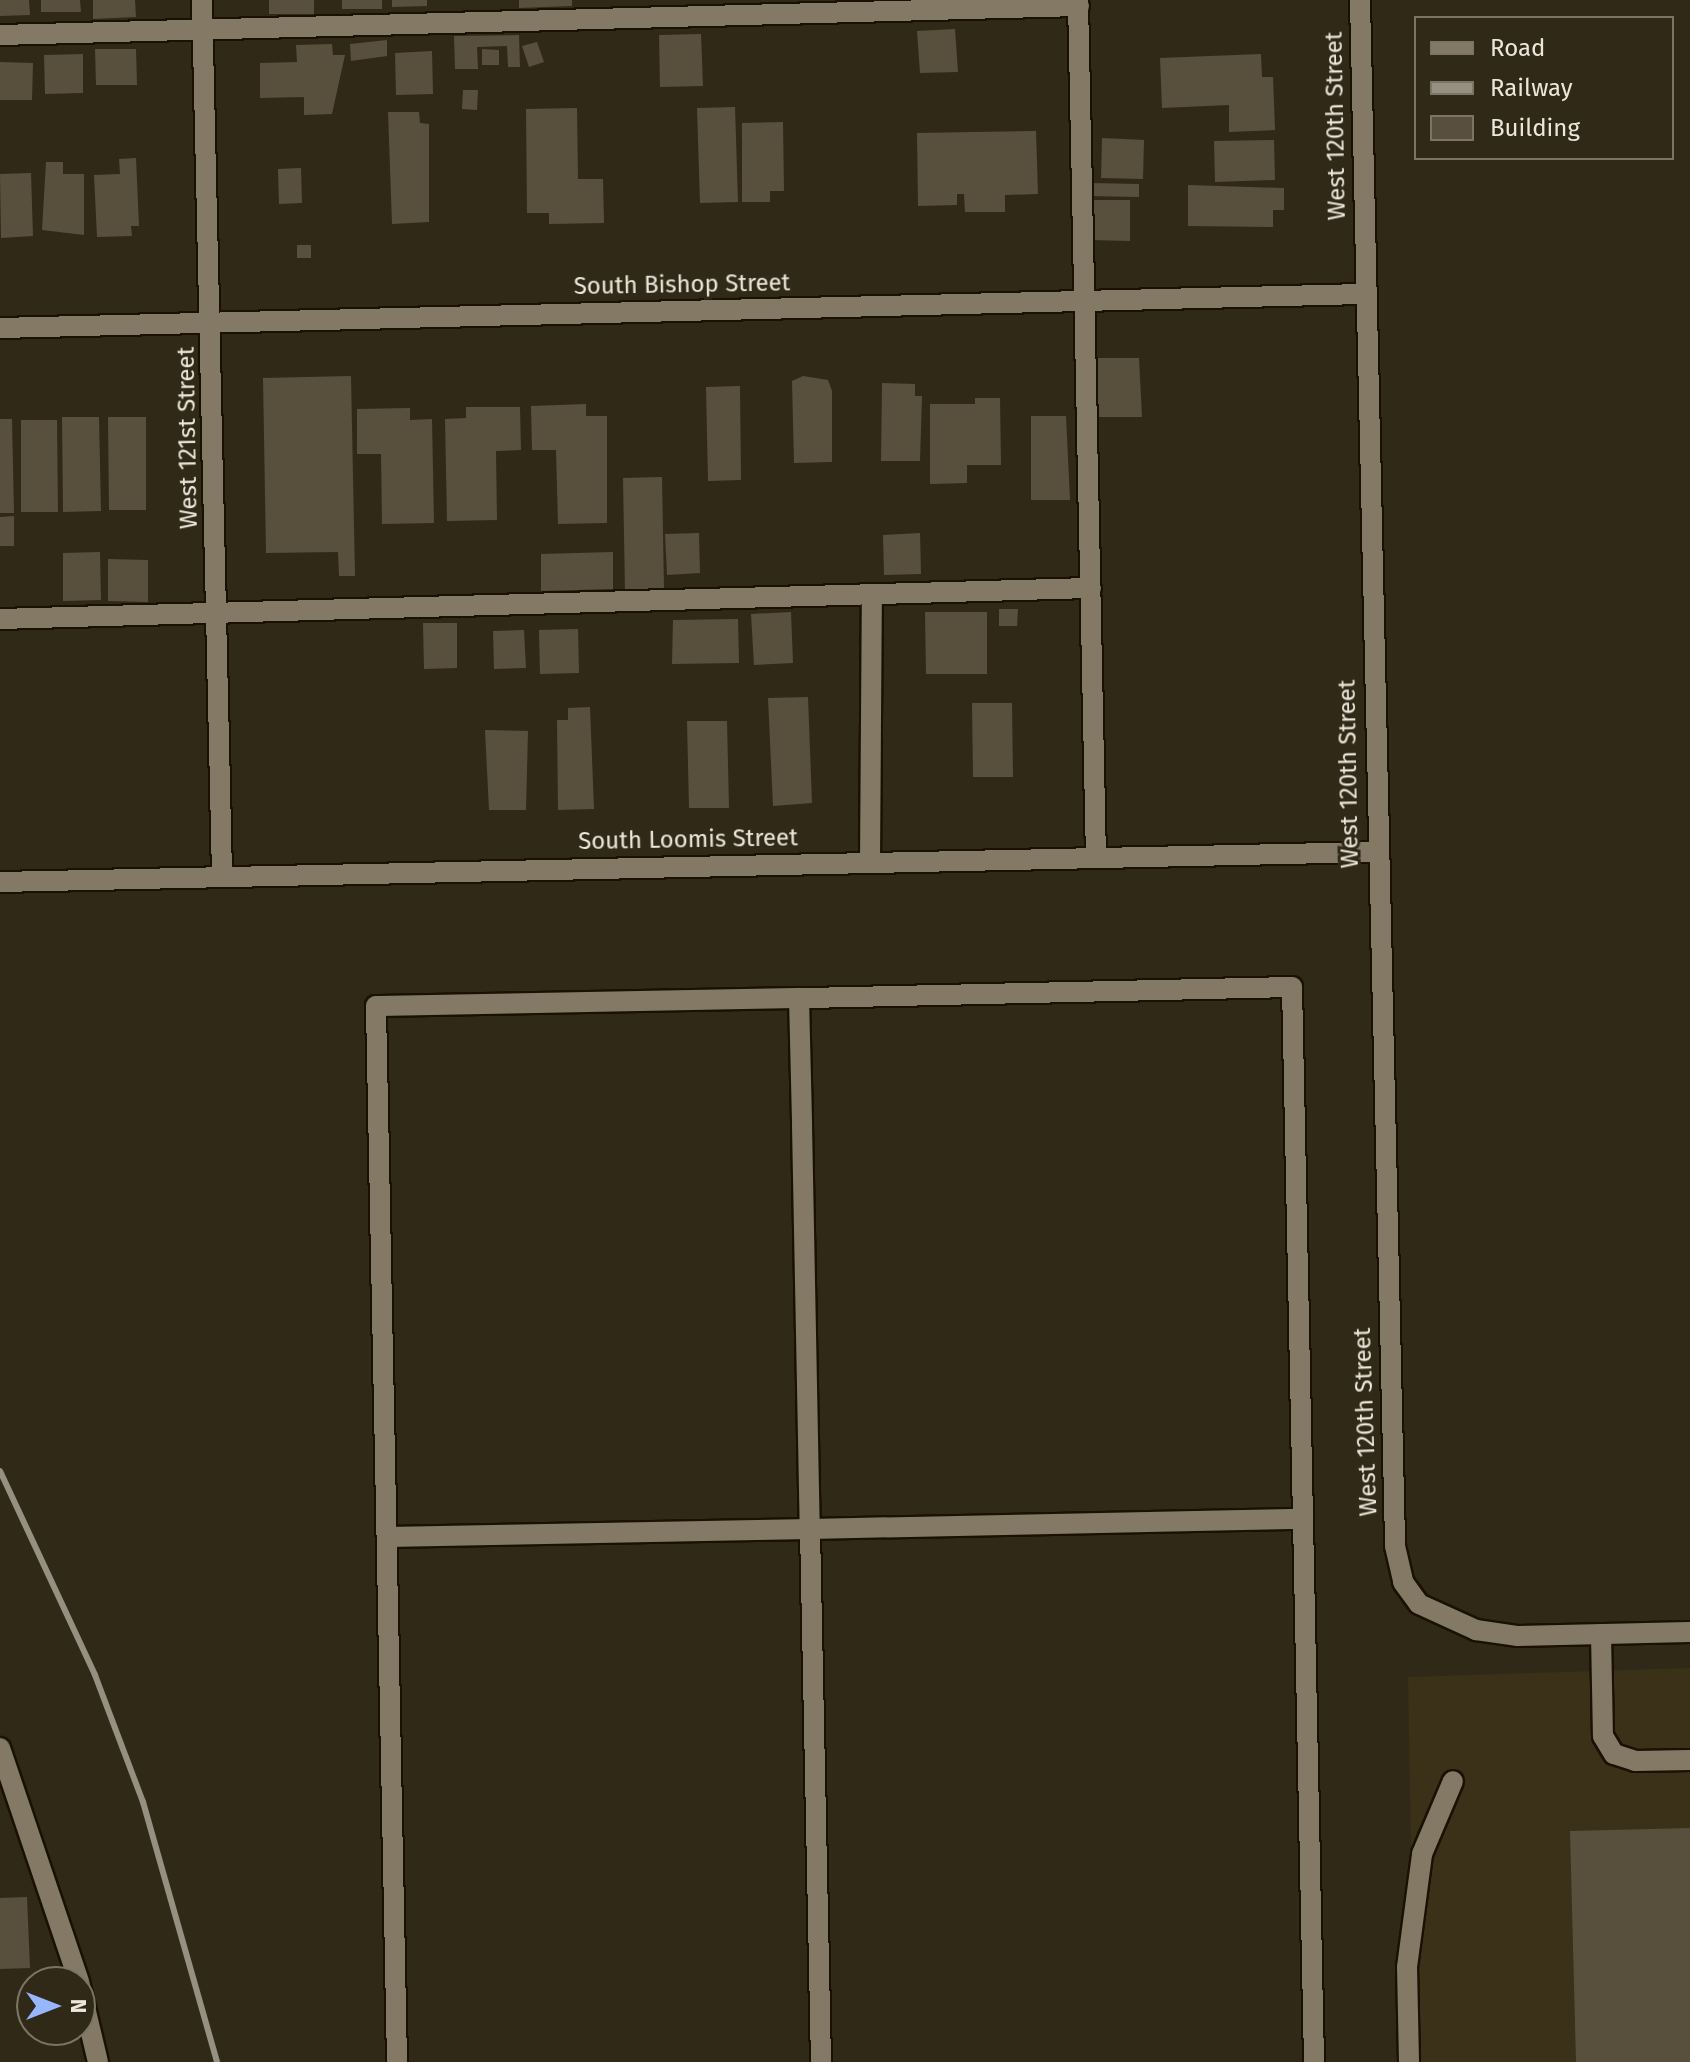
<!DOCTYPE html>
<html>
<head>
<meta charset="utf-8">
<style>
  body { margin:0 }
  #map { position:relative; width:1690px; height:2062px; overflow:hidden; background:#312918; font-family:"Fira Sans",sans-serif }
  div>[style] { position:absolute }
  .built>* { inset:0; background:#3b3018 }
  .building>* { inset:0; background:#58503d }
  .roads { filter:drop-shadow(2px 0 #191203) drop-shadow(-2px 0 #191203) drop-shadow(0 2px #191203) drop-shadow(0 -2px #191203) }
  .service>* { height:20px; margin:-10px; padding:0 10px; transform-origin:10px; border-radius:10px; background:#837965 }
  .minor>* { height:20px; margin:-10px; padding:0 10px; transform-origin:10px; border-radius:10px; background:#837965 }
  .rail>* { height:6px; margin:-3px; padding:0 3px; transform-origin:3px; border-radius:3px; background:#969082 }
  span { translate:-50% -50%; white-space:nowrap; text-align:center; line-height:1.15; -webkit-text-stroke:6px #312918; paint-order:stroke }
  .street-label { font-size:24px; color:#ece7dc }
  .legend { position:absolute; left:1414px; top:16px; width:260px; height:144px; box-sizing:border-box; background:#312918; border:2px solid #7c7566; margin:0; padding:10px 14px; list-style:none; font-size:24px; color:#ece7dc }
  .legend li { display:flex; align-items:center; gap:16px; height:40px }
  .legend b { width:40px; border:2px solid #7c7566 }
  .north { position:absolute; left:16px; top:1966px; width:80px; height:80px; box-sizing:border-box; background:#312918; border:2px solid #7c7566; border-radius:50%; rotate:90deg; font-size:22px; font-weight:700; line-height:32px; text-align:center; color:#ece7dc }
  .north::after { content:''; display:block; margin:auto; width:28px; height:36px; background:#96b6fd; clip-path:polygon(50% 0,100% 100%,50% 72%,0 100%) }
</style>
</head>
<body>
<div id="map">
  <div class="built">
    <div style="clip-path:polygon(1690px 1668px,1690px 2062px,1415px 2062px,1408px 1677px)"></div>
  </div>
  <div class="building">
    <div style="clip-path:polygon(0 0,29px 0,30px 15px,0 16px)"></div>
    <div style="clip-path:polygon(41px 0,80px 0,81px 12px,41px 12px)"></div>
    <div style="clip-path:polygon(93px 0,135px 0,136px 17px,93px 19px)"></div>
    <div style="clip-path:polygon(269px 0,314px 0,314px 14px,269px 14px)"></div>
    <div style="clip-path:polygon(342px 0,382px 0,382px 9px,342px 9px)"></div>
    <div style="clip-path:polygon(392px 0,427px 0,427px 6px,392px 7px)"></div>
    <div style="clip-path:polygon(519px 0,572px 0,572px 6px,519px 8px)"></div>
    <div style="clip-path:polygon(955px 29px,958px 72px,920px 73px,917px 31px)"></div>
    <div style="clip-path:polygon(701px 34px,703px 86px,660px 87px,659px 35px)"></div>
    <div style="clip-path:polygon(519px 35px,520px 67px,508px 67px,507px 46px,477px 47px,478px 69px,455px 69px,454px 36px)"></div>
    <div style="clip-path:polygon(387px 40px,387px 56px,351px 61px,350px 44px)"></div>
    <div style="clip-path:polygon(537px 42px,544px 62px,529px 67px,522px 46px)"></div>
    <div style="clip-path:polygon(332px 44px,333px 55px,345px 55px,332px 114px,304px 115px,304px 97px,260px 98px,260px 63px,297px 62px,296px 45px)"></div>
    <div style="clip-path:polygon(95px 49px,136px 49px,137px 85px,96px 85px)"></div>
    <div style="clip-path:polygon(482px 49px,499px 50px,499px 65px,482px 65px)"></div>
    <div style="clip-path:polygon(432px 51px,433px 94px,396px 95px,395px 53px)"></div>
    <div style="clip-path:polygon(83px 54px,83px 93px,45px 94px,44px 55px)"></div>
    <div style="clip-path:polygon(1261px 54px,1262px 77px,1273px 77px,1275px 130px,1229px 132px,1229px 105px,1162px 108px,1160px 58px)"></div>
    <div style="clip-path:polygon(0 62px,33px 63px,32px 100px,0 100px)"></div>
    <div style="clip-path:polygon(463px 90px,478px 90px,477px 110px,462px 109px)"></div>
    <div style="clip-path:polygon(735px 107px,738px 202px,700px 203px,697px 108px)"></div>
    <div style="clip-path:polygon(577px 108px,578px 179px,603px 179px,604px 223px,549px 224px,549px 213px,527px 213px,526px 109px)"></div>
    <div style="clip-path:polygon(388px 112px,419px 112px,420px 123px,429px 124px,429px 222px,392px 224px)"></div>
    <div style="clip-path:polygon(783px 122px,784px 191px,770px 191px,770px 202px,742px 202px,742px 123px)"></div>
    <div style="clip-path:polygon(1036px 131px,1038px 194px,1005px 195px,1005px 212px,965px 212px,964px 194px,957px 194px,957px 205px,918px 206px,917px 133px)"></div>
    <div style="clip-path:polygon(1102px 138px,1144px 140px,1143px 179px,1101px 178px)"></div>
    <div style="clip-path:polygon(1274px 140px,1275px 180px,1215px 182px,1214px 141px)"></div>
    <div style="clip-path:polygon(136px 158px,139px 226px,131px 226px,132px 236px,97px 237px,94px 175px,120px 174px,119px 159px)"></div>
    <div style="clip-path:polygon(46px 162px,63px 162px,63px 174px,84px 174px,84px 235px,42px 230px)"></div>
    <div style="clip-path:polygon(301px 168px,302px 203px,279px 204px,278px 169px)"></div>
    <div style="clip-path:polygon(31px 173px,33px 236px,1px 238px,0 174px)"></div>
    <div style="clip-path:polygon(1089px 183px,1139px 184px,1139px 197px,1089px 196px)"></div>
    <div style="clip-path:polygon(1188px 185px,1284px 188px,1284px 210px,1273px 210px,1273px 227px,1188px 226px)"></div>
    <div style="clip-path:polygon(1090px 200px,1130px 200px,1130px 241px,1091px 240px)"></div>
    <div style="clip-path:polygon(297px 245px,311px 245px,311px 258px,297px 258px)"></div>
    <div style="clip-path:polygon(1093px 358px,1139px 358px,1142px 417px,1093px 417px)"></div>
    <div style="clip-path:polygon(351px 376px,355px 576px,339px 576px,338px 552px,266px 553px,263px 378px)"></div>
    <div style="clip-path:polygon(803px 376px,828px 380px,832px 391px,832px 462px,794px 463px,792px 381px)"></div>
    <div style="clip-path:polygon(882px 383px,915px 384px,915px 396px,922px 396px,920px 461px,881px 461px)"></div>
    <div style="clip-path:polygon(740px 386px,741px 480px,708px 481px,706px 387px)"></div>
    <div style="clip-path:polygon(975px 398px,1000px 398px,1001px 465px,967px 465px,967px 483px,930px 484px,930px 404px,975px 404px)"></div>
    <div style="clip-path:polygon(586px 404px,586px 416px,607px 416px,607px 523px,558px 524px,556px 450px,532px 450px,531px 406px)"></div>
    <div style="clip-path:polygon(466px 407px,520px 407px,521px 450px,496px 451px,497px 520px,447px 521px,445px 419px,466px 418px)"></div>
    <div style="clip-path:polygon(410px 408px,410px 420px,432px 419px,434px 523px,382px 524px,381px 454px,357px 454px,357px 409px)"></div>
    <div style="clip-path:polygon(1031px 416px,1066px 416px,1070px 500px,1031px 500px)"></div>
    <div style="clip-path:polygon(62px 417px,99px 417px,101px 511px,63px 512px)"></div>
    <div style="clip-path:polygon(108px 417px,146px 417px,146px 510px,109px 510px)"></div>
    <div style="clip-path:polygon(0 419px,12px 419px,14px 513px,0 513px)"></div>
    <div style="clip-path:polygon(21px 420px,57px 420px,58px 512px,21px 512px)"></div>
    <div style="clip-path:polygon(662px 477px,664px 590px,625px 591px,623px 478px)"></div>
    <div style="clip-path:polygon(14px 516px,14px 546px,0 546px,0 517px)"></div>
    <div style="clip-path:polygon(699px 533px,700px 573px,667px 575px,665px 534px)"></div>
    <div style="clip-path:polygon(920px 533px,921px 574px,884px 575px,883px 535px)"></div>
    <div style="clip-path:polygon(100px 552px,101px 600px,63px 601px,63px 553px)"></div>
    <div style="clip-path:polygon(613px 552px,613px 589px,541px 591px,541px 554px)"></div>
    <div style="clip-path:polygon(108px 559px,148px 560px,148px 602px,108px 601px)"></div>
    <div style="clip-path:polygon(999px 609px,1018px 609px,1017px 626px,999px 626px)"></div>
    <div style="clip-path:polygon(791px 612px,793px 663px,754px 665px,751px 614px)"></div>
    <div style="clip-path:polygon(925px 612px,987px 612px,987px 674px,926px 674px)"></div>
    <div style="clip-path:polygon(738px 619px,739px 663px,672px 664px,673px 620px)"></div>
    <div style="clip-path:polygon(423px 623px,457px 623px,457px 668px,424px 669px)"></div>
    <div style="clip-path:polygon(578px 629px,579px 673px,540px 674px,539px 630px)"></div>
    <div style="clip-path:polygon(524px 630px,526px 668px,494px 669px,493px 631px)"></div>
    <div style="clip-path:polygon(808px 697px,812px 803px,773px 806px,768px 698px)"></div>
    <div style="clip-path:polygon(972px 703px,1012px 703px,1013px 777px,973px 777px)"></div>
    <div style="clip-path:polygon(590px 707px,594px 809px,558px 810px,557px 720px,568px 720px,568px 708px)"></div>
    <div style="clip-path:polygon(687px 721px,727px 721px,729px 808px,689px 808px)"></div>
    <div style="clip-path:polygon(485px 730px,528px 731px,526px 810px,489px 810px)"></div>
    <div style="clip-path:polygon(1690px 1828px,1690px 2062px,1576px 2062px,1570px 1831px)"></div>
    <div style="clip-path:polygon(27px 1897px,30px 1968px,0 1969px,0 1898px)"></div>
  </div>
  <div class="roads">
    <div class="service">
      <div style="left:1078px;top:0;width:858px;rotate:88.8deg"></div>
      <div style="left:0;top:35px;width:1079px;rotate:-1.54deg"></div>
      <div style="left:0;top:619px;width:1091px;rotate:-1.63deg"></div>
      <div style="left:870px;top:863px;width:268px;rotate:-89.6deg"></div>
      <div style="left:1303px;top:1519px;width:543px;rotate:88.84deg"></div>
      <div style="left:387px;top:1537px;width:423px;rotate:-1.1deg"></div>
      <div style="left:810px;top:1529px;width:493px;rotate:-1.2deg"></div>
      <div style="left:1303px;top:1519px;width:532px;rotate:-91.18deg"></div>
      <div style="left:1292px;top:987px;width:493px;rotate:178.7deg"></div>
      <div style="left:799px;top:998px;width:127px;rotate:88.6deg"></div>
      <div style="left:802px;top:1125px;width:404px;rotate:88.9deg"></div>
      <div style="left:810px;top:1529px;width:533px;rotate:88.82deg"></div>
      <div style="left:1601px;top:1634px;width:102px;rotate:88.9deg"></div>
      <div style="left:1603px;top:1736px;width:21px;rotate:59deg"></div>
      <div style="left:1614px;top:1754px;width:22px;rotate:18deg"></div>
      <div style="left:1635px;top:1761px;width:55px;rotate:-1deg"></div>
      <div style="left:0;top:1748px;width:247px;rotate:71.3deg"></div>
      <div style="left:80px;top:1986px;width:78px;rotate:76.7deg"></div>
      <div style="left:397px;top:2062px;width:1056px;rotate:-91.14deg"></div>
      <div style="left:376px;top:1006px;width:423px;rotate:-1.1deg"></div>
    </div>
    <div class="minor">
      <div style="left:202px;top:0;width:876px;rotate:88.69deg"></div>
      <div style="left:1360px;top:0;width:1546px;rotate:88.7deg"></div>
      <div style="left:1395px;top:1546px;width:37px;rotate:77deg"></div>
      <div style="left:1403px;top:1582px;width:27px;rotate:54deg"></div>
      <div style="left:1419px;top:1604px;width:63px;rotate:24.5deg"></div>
      <div style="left:1476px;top:1630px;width:41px;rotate:8.3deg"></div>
      <div style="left:1517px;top:1636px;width:173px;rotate:-1.3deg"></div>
      <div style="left:0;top:328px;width:1365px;rotate:-1.43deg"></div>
      <div style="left:0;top:882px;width:1376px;rotate:-1.25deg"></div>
      <div style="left:1409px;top:2062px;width:95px;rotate:-91.2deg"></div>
      <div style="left:1407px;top:1967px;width:114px;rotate:-82.4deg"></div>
      <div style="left:1422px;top:1854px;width:79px;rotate:-67deg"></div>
    </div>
  </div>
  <div class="rail">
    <div style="left:0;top:1471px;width:225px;rotate:65deg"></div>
    <div style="left:95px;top:1675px;width:136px;rotate:69.3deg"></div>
    <div style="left:143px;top:1802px;width:270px;rotate:74.1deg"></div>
  </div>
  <div class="street-label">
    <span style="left:1336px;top:126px;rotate:-91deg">West 120th Street</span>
    <span style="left:682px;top:285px;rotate:-1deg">South Bishop Street</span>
    <span style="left:188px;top:438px;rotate:-91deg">West 121st Street</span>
    <span style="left:1349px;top:774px;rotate:-91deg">West 120th Street</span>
    <span style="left:688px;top:840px;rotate:-1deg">South Loomis Street</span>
    <span style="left:1366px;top:1422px;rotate:-92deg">West 120th Street</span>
  </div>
  <ul class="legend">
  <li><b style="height:10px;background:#837965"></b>Road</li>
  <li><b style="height:10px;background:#969082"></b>Railway</li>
  <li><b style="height:22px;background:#58503d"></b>Building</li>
  </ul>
  <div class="north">N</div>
</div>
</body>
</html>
